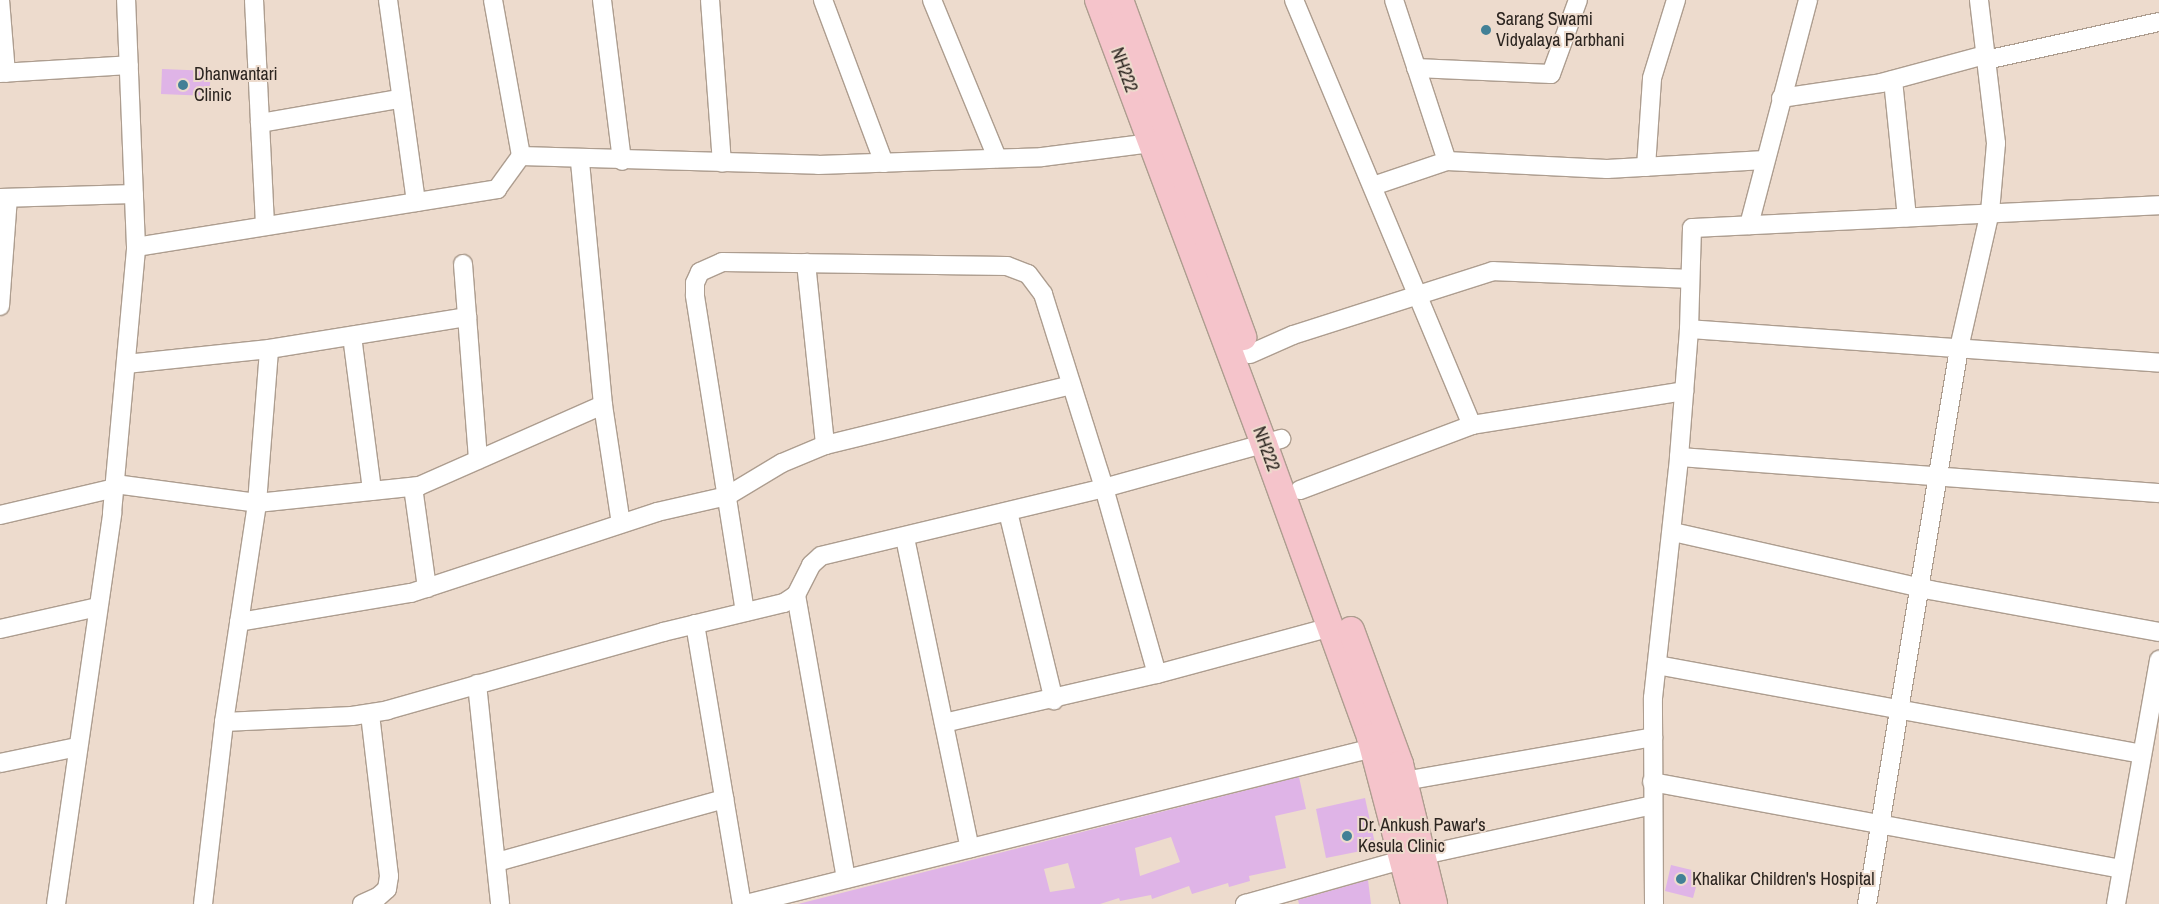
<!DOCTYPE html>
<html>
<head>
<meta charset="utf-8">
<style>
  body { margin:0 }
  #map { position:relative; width:2159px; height:904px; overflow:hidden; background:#eddbcd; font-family:"Archivo Narrow",sans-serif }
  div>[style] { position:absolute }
  .building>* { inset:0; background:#dfb4e7 }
  .roads { filter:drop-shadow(1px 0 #ad9d8f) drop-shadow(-1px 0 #ad9d8f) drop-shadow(0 1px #ad9d8f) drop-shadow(0 -1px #ad9d8f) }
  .minor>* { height:18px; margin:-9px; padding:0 9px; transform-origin:9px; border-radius:9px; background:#fff }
  .highway>* { height:26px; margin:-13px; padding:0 13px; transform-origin:13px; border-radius:13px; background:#f5c4cb }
  .dots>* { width:14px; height:14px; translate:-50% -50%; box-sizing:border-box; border:2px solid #eddbcd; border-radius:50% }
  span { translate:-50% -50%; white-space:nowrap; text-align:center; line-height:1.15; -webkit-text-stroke:4px #eddbcd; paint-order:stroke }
  .poi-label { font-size:18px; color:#2c2520 }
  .left { translate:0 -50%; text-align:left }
  .street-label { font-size:18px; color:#2c2520 }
</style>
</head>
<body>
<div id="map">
  <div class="building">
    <div style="clip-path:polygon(162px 69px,211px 71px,209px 96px,161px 94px)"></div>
    <div style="clip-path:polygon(evenodd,1299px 777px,1306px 809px,1275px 816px,1286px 868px,1249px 876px,1250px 881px,1229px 887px,1228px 883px,1192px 894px,1189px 886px,1152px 899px,1151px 895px,1120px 901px,1119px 898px,1100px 904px,798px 904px,1299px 777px,1171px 837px,1180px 862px,1140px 876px,1135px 848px,1171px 837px,1299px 777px,1068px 863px,1075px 888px,1050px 892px,1044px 869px,1068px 863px)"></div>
    <div style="clip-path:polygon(1365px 798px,1376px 848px,1326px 858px,1316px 809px)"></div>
    <div style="clip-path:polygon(1671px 865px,1700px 872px,1693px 898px,1665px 891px)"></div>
    <div style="clip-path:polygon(1368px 880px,1371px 904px,1299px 904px,1298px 900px)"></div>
  </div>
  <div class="roads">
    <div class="minor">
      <div style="left:0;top:0;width:73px;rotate:85.3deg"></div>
      <div style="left:254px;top:0;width:226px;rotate:87.2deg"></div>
      <div style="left:388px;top:0;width:204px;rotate:82.1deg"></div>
      <div style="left:493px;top:0;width:158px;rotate:79.8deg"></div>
      <div style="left:602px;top:0;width:162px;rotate:82.9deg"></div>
      <div style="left:710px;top:0;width:163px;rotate:85.8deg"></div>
      <div style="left:823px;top:0;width:174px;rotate:69.5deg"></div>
      <div style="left:932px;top:0;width:171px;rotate:67.6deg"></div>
      <div style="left:1294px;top:0;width:461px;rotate:67.3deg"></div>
      <div style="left:1394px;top:0;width:169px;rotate:71.8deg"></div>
      <div style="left:1986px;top:60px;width:177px;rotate:-12.4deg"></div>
      <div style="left:1416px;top:68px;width:135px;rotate:2.5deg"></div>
      <div style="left:1551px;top:74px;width:79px;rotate:-70deg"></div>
      <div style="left:0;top:73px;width:129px;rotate:-3.5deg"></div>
      <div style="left:1893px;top:80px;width:138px;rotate:84.2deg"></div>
      <div style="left:1781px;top:98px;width:101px;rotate:-8.5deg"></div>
      <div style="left:1881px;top:83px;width:108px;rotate:-15.1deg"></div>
      <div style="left:260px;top:123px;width:141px;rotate:-9.8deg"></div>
      <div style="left:1646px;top:167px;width:89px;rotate:-86.1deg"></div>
      <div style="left:1652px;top:78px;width:82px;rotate:-72.9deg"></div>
      <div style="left:1373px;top:186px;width:78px;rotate:-18.7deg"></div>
      <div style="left:1447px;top:161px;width:160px;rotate:2.9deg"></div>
      <div style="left:1607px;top:169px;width:158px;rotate:-3.3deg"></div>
      <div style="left:0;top:198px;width:134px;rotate:-1.7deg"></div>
      <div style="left:1749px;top:225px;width:233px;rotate:-75.3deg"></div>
      <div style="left:136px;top:247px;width:366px;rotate:-9.1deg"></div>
      <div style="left:497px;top:189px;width:41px;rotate:-54deg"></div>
      <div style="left:521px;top:156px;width:297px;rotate:1.7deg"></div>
      <div style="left:818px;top:165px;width:224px;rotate:-2deg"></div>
      <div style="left:1042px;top:157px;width:110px;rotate:-7.3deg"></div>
      <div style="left:806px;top:263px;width:183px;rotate:84deg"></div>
      <div style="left:463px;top:264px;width:196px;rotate:85.6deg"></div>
      <div style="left:0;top:306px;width:108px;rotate:-85.8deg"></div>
      <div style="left:1689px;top:329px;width:471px;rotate:4.1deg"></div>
      <div style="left:352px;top:336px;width:156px;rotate:82.6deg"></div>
      <div style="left:1250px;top:354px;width:47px;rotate:-23.8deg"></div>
      <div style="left:1293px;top:335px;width:210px;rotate:-17.7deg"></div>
      <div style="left:1493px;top:271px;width:197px;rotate:2.3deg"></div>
      <div style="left:126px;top:364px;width:144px;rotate:-6deg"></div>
      <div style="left:269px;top:349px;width:201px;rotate:-9.2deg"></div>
      <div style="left:603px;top:405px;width:120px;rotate:81.4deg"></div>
      <div style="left:1679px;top:457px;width:481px;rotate:4.3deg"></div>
      <div style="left:115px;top:484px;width:143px;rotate:7.6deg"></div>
      <div style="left:257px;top:503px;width:163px;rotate:-6deg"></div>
      <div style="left:419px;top:486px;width:201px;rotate:-23.8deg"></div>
      <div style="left:603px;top:405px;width:246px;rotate:-95.4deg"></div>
      <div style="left:413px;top:487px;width:102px;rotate:82.1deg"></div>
      <div style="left:1300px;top:490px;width:184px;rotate:-20.7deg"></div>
      <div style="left:1472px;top:425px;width:215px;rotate:-9.1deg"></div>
      <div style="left:1008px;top:512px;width:194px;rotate:76.3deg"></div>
      <div style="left:0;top:515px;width:118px;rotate:-13.2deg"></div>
      <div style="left:1673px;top:532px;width:263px;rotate:12.7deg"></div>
      <div style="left:1930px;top:590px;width:233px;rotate:10.4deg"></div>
      <div style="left:905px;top:538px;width:317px;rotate:78.2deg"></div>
      <div style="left:796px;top:595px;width:288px;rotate:80deg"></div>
      <div style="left:745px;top:612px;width:321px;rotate:-99deg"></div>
      <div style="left:695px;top:295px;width:12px;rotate:-90deg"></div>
      <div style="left:695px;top:283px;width:12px;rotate:-66deg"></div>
      <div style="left:700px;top:272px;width:24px;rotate:-24deg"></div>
      <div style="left:722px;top:262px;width:285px;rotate:0.8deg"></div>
      <div style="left:1007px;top:266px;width:22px;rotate:21deg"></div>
      <div style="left:1028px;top:274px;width:25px;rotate:53deg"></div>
      <div style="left:1043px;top:294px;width:203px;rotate:72.5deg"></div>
      <div style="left:1104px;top:488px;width:193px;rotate:74.1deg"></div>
      <div style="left:239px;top:622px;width:174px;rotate:-9.6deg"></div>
      <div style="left:411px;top:593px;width:259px;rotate:-18.2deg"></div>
      <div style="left:657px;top:512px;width:72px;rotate:-12.9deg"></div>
      <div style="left:727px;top:496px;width:64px;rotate:-31deg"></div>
      <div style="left:782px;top:463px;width:47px;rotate:-22.7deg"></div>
      <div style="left:825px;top:445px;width:253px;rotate:-13.7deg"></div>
      <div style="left:695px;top:624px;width:284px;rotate:80.5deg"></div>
      <div style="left:0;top:629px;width:100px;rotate:-12.7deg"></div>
      <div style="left:1657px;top:665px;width:492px;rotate:10.4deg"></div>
      <div style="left:477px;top:684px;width:221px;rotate:84deg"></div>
      <div style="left:224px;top:722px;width:128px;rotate:-2.7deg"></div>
      <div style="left:352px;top:716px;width:36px;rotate:-9deg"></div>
      <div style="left:388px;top:710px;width:286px;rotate:-15.8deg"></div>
      <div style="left:663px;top:632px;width:124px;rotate:-13.5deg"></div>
      <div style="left:784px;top:603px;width:14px;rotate:-34deg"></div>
      <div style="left:796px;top:595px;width:34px;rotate:-63deg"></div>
      <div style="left:811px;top:565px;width:13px;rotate:-42deg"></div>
      <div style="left:821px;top:556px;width:291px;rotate:-13.5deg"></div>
      <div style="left:1104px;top:488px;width:184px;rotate:-15.5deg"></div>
      <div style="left:944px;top:723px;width:219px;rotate:-13deg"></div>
      <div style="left:1157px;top:674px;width:180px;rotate:-15.1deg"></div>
      <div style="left:0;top:763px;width:79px;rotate:-11.7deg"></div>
      <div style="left:1404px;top:781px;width:253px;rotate:-10deg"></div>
      <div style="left:1652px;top:782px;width:478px;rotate:10.5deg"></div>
      <div style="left:497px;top:862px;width:236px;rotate:-15.5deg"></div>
      <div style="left:56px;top:904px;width:395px;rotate:-81.8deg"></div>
      <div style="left:112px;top:513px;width:267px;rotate:-84.8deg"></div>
      <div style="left:136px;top:247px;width:247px;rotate:-92.3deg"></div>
      <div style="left:203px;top:904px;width:183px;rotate:-83.4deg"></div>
      <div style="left:224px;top:722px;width:221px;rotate:-81.4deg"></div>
      <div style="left:257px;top:503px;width:154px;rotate:-85.5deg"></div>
      <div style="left:362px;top:904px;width:17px;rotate:-24deg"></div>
      <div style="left:378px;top:897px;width:12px;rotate:-42deg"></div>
      <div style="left:387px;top:889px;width:13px;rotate:-81deg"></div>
      <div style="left:389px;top:876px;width:163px;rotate:-96.7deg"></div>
      <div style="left:746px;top:904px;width:646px;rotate:-13.97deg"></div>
      <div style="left:1245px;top:904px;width:166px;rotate:-15.7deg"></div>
      <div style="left:1405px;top:859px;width:253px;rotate:-12.3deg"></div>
      <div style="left:1654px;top:904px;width:206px;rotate:-90.3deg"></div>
      <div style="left:1653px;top:698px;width:242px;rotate:-83.8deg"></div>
      <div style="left:1679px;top:457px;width:128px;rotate:-85.5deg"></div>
      <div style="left:1689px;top:329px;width:101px;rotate:-88.3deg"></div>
      <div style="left:1692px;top:228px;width:468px;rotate:-2.8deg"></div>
      <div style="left:1867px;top:904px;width:564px;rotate:-80.6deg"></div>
      <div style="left:1959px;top:348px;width:139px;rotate:-77.2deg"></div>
      <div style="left:1990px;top:212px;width:69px;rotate:-85deg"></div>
      <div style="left:1996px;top:143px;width:144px;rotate:-96.8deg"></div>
      <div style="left:2116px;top:904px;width:248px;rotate:-80deg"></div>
    </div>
    <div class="highway">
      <div style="left:1098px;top:0;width:474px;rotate:69.5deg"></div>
      <div style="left:1264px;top:444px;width:312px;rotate:70.1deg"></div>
      <div style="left:1370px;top:737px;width:173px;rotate:75.2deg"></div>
      <div style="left:1120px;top:0;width:359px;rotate:69.9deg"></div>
      <div style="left:1351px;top:630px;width:143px;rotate:69.9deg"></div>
      <div style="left:1400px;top:764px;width:144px;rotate:76.3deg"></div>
    </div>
  </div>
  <div class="dots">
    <div style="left:1486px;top:30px;background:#428096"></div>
    <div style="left:183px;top:85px;background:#428096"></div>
    <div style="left:1347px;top:836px;background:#428096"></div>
    <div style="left:1681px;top:879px;background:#428096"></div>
  </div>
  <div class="poi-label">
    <span class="left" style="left:1496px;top:30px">Sarang Swami<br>Vidyalaya Parbhani</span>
    <span class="left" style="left:194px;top:85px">Dhanwantari<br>Clinic</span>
    <span class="left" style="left:1358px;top:836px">Dr. Ankush Pawar's<br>Kesula Clinic</span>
    <span class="left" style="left:1692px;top:879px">Khalikar Children's Hospital</span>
  </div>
  <div class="street-label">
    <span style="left:1124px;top:70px;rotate:70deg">NH222</span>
    <span style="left:1266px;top:449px;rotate:70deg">NH222</span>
  </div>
</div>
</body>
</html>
